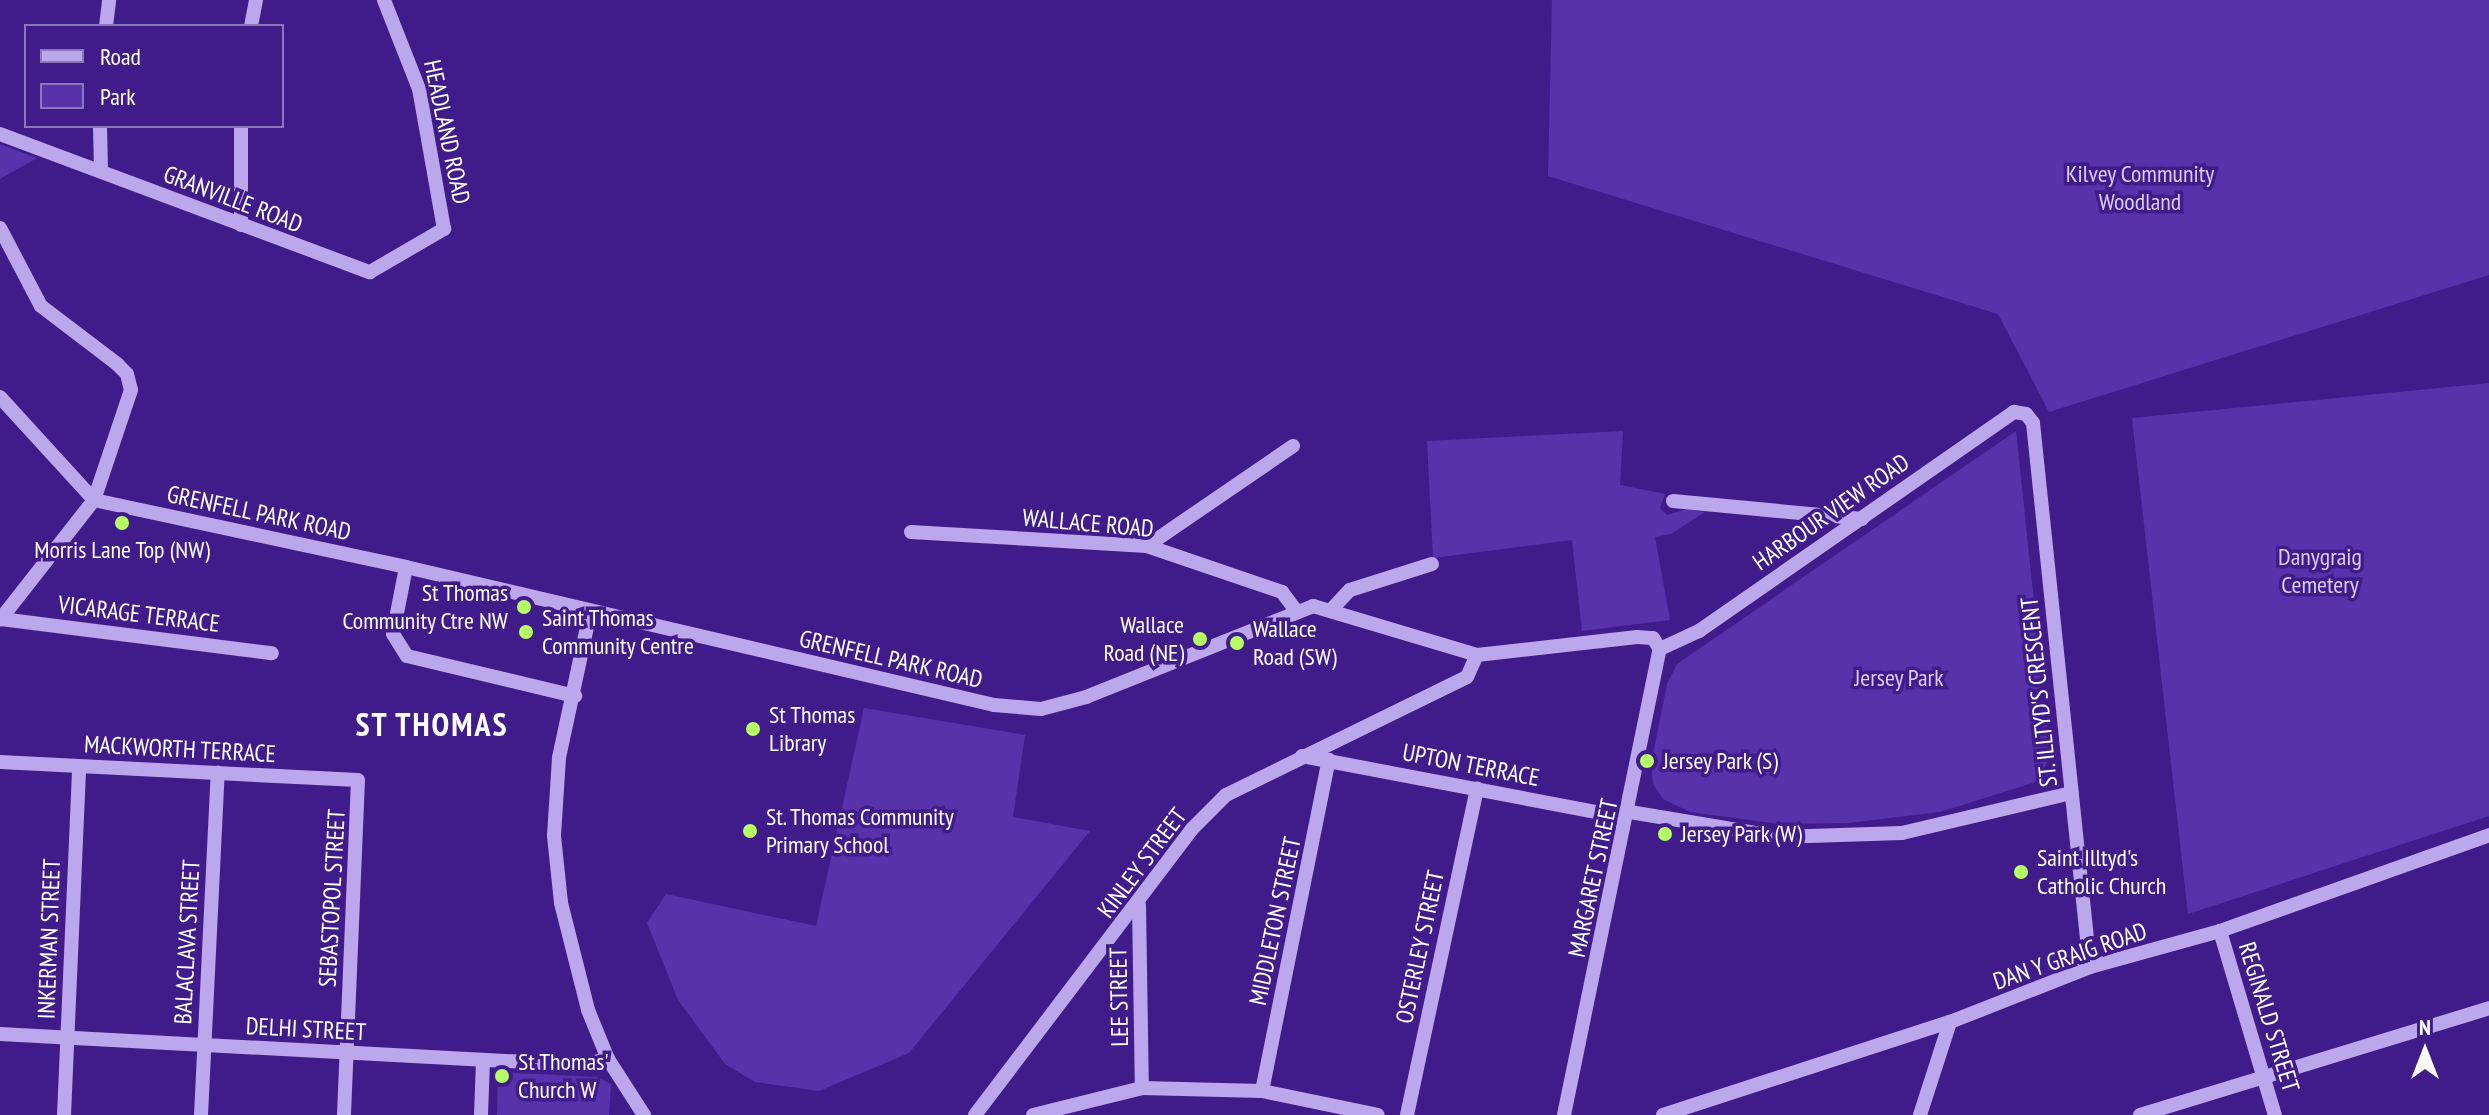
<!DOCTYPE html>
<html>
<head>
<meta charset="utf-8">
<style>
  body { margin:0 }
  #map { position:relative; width:2489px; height:1115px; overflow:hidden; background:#401c8b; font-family:"PT Sans Narrow",sans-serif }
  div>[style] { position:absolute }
  .green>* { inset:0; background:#5732ab }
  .minor>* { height:14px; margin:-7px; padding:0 7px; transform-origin:7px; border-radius:7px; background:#bca7ec }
  .dots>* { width:22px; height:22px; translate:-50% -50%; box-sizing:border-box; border:4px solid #401c8b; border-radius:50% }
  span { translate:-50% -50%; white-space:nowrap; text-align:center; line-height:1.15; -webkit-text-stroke:7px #401c8b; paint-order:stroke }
  .street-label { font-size:24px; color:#fff }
  .park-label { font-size:24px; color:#dacdf9 }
  .poi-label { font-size:24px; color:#fff }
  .right { translate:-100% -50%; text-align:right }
  .left { translate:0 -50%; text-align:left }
  .district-label { font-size:32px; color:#fff; font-weight:700; letter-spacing:2px }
  .legend { position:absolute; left:24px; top:24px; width:260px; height:104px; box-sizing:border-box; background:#401c8b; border:2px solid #8c77b9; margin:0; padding:10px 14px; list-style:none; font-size:24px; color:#fff }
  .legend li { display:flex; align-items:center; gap:16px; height:40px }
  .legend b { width:40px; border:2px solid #8c77b9 }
  .north { position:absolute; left:2385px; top:1011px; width:80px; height:80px; -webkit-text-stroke:6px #401c8b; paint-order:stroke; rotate:0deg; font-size:22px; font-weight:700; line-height:32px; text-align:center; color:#fff }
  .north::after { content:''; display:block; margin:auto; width:28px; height:36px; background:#fff; clip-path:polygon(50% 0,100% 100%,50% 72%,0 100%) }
</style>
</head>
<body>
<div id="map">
  <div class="green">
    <div style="clip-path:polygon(1552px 0,2489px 0,2489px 275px,2049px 412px,1998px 314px,1548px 176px)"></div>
    <div style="clip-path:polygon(0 144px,37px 158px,0 179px)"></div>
    <div style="clip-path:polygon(2489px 383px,2489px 816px,2188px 914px,2132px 418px)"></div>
    <div style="clip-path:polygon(1623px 431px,1620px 485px,1665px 494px,1660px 508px,1667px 515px,1687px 509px,1705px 512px,1671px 534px,1655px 537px,1670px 620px,1582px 631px,1572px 540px,1433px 558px,1427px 441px)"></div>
    <div style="clip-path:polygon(2016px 431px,2050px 754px,2039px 781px,1940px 812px,1848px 823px,1779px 824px,1690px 812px,1663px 799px,1653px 784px,1651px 764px,1667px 684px,1677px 664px)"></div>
    <div style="clip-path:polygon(864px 708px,1025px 735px,1013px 817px,1090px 831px,909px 1053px,819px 1091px,755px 1082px,725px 1064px,678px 1000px,647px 923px,666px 894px,816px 926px)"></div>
    <div style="clip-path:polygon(498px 1072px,597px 1077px,611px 1084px,609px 1115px,497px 1115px)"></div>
  </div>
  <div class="minor">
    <div style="left:106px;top:26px;width:26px;rotate:-83deg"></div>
    <div style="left:251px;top:26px;width:26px;rotate:-79deg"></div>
    <div style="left:100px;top:126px;width:45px;rotate:88.7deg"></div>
    <div style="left:241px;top:126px;width:99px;rotate:90deg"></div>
    <div style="left:0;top:134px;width:395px;rotate:20.5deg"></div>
    <div style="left:370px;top:272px;width:86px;rotate:-30.2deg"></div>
    <div style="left:444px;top:229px;width:142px;rotate:-100.1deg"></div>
    <div style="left:419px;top:89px;width:96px;rotate:-111.5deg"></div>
    <div style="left:0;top:228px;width:88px;rotate:62.3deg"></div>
    <div style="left:41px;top:306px;width:96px;rotate:37.3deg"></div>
    <div style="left:117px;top:364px;width:14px;rotate:45deg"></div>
    <div style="left:127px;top:374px;width:16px;rotate:76deg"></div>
    <div style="left:131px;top:390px;width:116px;rotate:108.6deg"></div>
    <div style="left:94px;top:500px;width:152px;rotate:128.1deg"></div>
    <div style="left:0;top:397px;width:139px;rotate:47.6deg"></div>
    <div style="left:94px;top:500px;width:319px;rotate:12.1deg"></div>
    <div style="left:406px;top:567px;width:604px;rotate:13.21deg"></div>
    <div style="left:994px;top:705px;width:47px;rotate:4.9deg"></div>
    <div style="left:1041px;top:709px;width:47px;rotate:-14.9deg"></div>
    <div style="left:1086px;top:697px;width:245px;rotate:-21.8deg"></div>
    <div style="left:1313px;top:606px;width:171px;rotate:16.6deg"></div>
    <div style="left:1477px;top:655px;width:161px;rotate:-6.4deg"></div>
    <div style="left:1637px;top:637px;width:16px;rotate:4deg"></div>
    <div style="left:1653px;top:638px;width:13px;rotate:58deg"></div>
    <div style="left:1673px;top:501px;width:190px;rotate:5.4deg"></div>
    <div style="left:911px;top:532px;width:236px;rotate:3.4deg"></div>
    <div style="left:1147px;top:546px;width:143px;rotate:18.8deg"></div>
    <div style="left:1282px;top:592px;width:21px;rotate:53deg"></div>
    <div style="left:1147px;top:546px;width:177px;rotate:-34.4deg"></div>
    <div style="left:406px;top:567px;width:68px;rotate:101deg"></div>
    <div style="left:393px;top:634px;width:26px;rotate:58deg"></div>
    <div style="left:407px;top:656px;width:173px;rotate:13.4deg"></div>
    <div style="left:1332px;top:609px;width:26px;rotate:-47deg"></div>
    <div style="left:1350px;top:590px;width:86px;rotate:-17.6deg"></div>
    <div style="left:590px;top:613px;width:148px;rotate:102.1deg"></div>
    <div style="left:559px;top:758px;width:78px;rotate:93.7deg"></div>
    <div style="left:554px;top:836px;width:67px;rotate:84deg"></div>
    <div style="left:561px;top:903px;width:110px;rotate:75.8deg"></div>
    <div style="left:588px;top:1010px;width:53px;rotate:67.8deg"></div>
    <div style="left:608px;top:1059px;width:67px;rotate:57.3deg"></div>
    <div style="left:1px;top:619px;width:273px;rotate:7.2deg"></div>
    <div style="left:1660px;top:649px;width:43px;rotate:-24.8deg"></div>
    <div style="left:1699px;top:631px;width:384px;rotate:-34.8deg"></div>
    <div style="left:2014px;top:412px;width:12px;rotate:9deg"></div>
    <div style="left:2026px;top:414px;width:11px;rotate:52deg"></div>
    <div style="left:2033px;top:423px;width:547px;rotate:84.02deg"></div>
    <div style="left:1302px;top:756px;width:320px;rotate:10.8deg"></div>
    <div style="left:1616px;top:816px;width:15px;rotate:-16deg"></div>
    <div style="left:1630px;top:812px;width:151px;rotate:9.5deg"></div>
    <div style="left:1779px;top:837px;width:123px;rotate:-1.9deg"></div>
    <div style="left:1902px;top:833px;width:174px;rotate:-13.3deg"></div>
    <div style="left:0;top:762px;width:358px;rotate:2.9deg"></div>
    <div style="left:358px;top:780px;width:335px;rotate:92.4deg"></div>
    <div style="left:1139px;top:905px;width:183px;rotate:89.1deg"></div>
    <div style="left:2220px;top:931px;width:192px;rotate:73.4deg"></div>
    <div style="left:0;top:1034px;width:583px;rotate:3.05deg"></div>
    <div style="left:582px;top:1065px;width:27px;rotate:-13deg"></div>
    <div style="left:1262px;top:1091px;width:338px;rotate:-78.6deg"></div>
    <div style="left:64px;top:1115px;width:349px;rotate:-87.5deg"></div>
    <div style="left:201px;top:1115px;width:343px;rotate:-87.2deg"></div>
    <div style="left:481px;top:1115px;width:55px;rotate:-87.9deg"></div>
    <div style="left:975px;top:1115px;width:359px;rotate:-52.8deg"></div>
    <div style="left:1192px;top:829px;width:48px;rotate:-45deg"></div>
    <div style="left:1226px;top:795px;width:268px;rotate:-26.1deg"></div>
    <div style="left:1467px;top:677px;width:24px;rotate:-66deg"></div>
    <div style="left:1033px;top:1115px;width:112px;rotate:-13.9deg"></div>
    <div style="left:1142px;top:1088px;width:120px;rotate:1.4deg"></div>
    <div style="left:1262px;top:1091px;width:118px;rotate:11.7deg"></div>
    <div style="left:1407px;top:1115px;width:334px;rotate:-77.9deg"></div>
    <div style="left:1564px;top:1115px;width:476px;rotate:-78.4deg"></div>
    <div style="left:1663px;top:1115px;width:302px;rotate:-18deg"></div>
    <div style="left:1950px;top:1022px;width:150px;rotate:-21.4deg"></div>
    <div style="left:2090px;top:967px;width:135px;rotate:-15.5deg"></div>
    <div style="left:2220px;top:931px;width:286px;rotate:-19.6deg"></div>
    <div style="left:1920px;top:1115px;width:98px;rotate:-72.1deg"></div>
    <div style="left:2140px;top:1115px;width:365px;rotate:-17deg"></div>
  </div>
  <div class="dots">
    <div style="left:122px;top:523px;background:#b6fd65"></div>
    <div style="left:524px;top:607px;background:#b6fd65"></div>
    <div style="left:526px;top:632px;background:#b6fd65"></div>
    <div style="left:1200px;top:639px;background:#b6fd65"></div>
    <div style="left:1237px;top:643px;background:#b6fd65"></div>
    <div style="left:753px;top:729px;background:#b6fd65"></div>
    <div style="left:1647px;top:761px;background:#b6fd65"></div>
    <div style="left:750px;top:831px;background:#b6fd65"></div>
    <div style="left:1665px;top:834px;background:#b6fd65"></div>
    <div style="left:2021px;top:872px;background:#b6fd65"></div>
    <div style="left:502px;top:1076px;background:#b6fd65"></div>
  </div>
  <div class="street-label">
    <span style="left:447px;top:132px;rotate:78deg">HEADLAND ROAD</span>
    <span style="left:233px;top:199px;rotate:21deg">GRANVILLE ROAD</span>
    <span style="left:1831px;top:512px;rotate:-35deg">HARBOUR VIEW ROAD</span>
    <span style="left:259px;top:513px;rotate:12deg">GRENFELL PARK ROAD</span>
    <span style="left:1088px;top:523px;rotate:5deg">WALLACE ROAD</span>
    <span style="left:139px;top:614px;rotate:7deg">VICARAGE TERRACE</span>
    <span style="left:891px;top:659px;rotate:13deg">GRENFELL PARK ROAD</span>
    <span style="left:2039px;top:692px;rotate:-96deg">ST. ILLTYD'S CRESCENT</span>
    <span style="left:180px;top:749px;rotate:3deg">MACKWORTH TERRACE</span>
    <span style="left:1471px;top:765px;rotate:11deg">UPTON TERRACE</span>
    <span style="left:1142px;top:863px;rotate:-53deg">KINLEY STREET</span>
    <span style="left:1593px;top:878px;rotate:-78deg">MARGARET STREET</span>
    <span style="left:332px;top:898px;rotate:-87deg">SEBASTOPOL STREET</span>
    <span style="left:1275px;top:921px;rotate:-78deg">MIDDLETON STREET</span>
    <span style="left:49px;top:939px;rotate:-88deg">INKERMAN STREET</span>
    <span style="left:187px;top:942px;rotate:-87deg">BALACLAVA STREET</span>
    <span style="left:1420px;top:947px;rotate:-78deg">OSTERLEY STREET</span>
    <span style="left:2070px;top:956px;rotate:-19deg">DAN Y GRAIG ROAD</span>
    <span style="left:1119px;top:997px;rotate:-91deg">LEE STREET</span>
    <span style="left:2269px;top:1017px;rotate:73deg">REGINALD STREET</span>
    <span style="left:306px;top:1029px;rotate:3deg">DELHI STREET</span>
  </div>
  <div class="park-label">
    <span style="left:2140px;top:188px">Kilvey Community<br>Woodland</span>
    <span style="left:2320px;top:571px">Danygraig<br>Cemetery</span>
    <span style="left:1899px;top:678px">Jersey Park</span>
  </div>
  <div class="poi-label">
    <span style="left:122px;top:550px">Morris Lane Top (NW)</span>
    <span class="right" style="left:508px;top:607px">St Thomas<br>Community Ctre NW</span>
    <span class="left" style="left:542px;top:632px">Saint Thomas<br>Community Centre</span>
    <span class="right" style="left:1184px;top:639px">Wallace<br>Road (NE)</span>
    <span class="left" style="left:1253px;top:643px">Wallace<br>Road (SW)</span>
    <span class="left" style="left:769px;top:729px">St Thomas<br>Library</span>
    <span class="left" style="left:1663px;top:761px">Jersey Park (S)</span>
    <span class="left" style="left:766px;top:831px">St. Thomas Community<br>Primary School</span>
    <span class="left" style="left:1681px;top:834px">Jersey Park (W)</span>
    <span class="left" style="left:2037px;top:872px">Saint Illtyd's<br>Catholic Church</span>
    <span class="left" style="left:518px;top:1076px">St Thomas'<br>Church W</span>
  </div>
  <div class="district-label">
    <span style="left:432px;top:724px">ST THOMAS</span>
  </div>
  <ul class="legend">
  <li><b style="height:10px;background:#bca7ec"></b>Road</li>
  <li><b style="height:22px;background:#5732ab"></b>Park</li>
  </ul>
  <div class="north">N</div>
</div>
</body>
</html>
